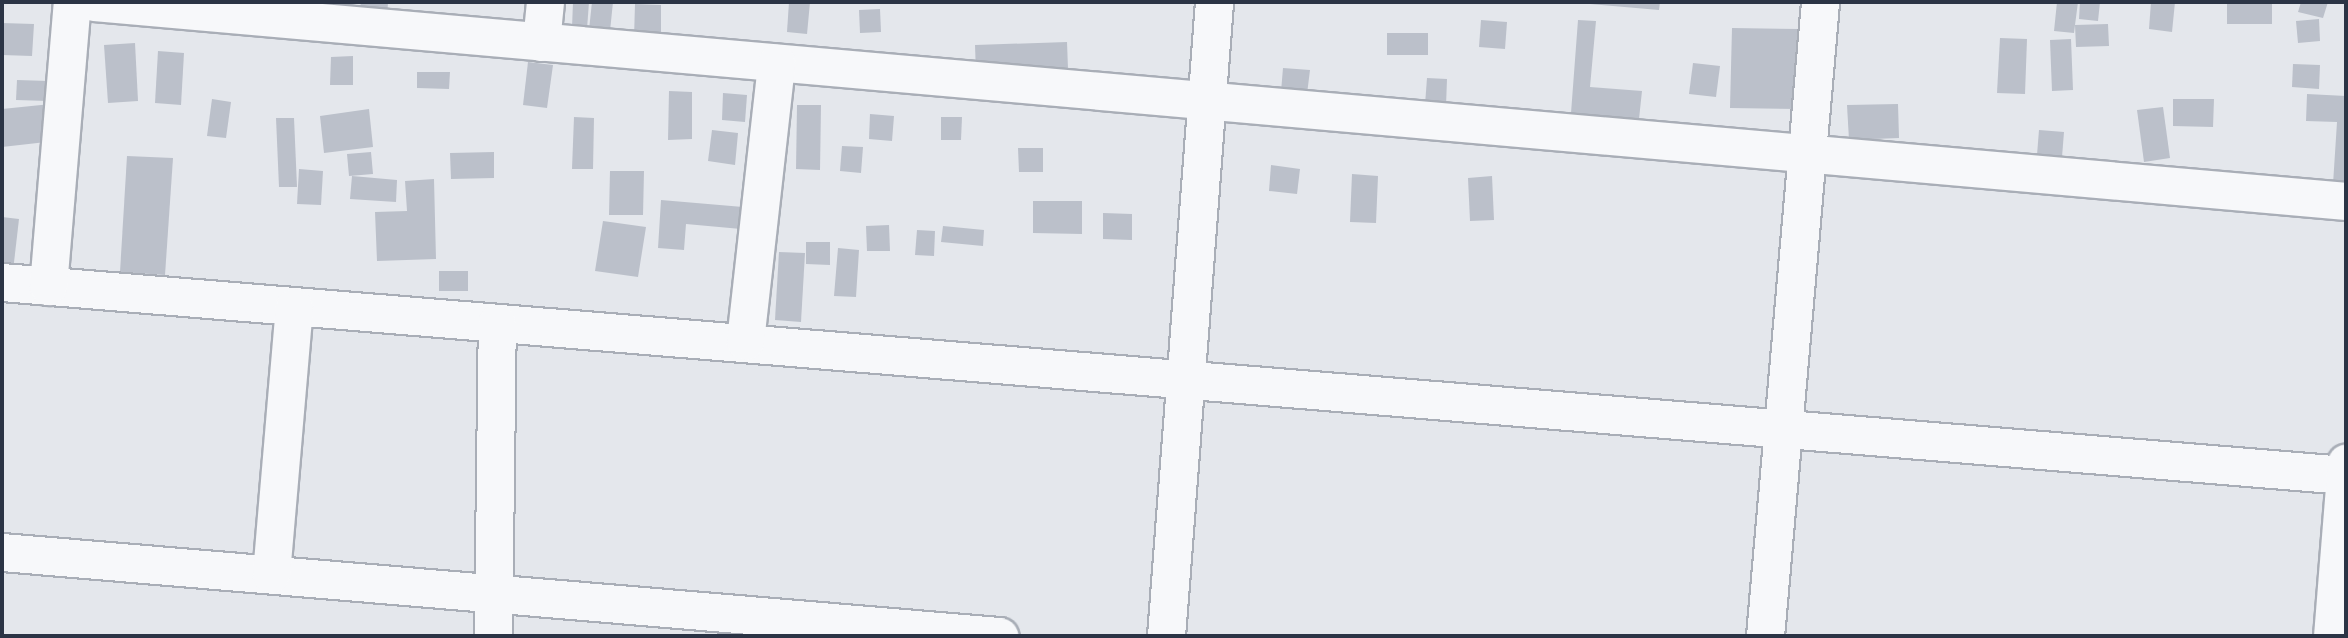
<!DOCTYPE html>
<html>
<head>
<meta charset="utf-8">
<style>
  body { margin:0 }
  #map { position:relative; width:2348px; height:638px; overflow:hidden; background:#e4e7ec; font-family:"Noto Sans",sans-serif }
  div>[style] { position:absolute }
  .building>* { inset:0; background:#bbc0ca }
  .roads { filter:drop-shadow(2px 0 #a9aeb7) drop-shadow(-2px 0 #a9aeb7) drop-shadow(0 2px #a9aeb7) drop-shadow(0 -2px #a9aeb7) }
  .minor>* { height:37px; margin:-18.5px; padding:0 18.5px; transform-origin:18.5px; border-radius:18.5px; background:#f7f8fa }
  span { translate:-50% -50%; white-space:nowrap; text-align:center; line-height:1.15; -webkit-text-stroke:5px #f4f6f9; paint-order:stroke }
  .frame { position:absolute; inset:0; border:4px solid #2b3445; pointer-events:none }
</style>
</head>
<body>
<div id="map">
  <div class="building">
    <div style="clip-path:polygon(361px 2px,388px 2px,387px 18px,359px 15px)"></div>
    <div style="clip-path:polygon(573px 2px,589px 2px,587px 29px,572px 28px)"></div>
    <div style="clip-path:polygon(592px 2px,613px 2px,610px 31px,589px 30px)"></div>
    <div style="clip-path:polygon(789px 2px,810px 2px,807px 34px,787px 32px)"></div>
    <div style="clip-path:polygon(1567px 2px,1660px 2px,1659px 10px)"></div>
    <div style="clip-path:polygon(2057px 2px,2078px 2px,2075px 25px,2108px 24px,2109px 46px,2076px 47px,2075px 25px,2074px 33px,2054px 31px)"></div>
    <div style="clip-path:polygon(2080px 2px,2100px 2px,2098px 21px,2079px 19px)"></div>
    <div style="clip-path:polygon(2151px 2px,2175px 2px,2172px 32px,2149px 29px)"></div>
    <div style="clip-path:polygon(2227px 2px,2272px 2px,2272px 24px,2227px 24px)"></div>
    <div style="clip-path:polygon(2301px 2px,2328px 2px,2323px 18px,2298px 12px)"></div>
    <div style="clip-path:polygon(635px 4px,661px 5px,661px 38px,634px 38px)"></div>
    <div style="clip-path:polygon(880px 9px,881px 32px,860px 33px,859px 10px)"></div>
    <div style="clip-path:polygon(2319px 19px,2320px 41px,2298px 43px,2296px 21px)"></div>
    <div style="clip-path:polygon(1481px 20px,1507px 22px,1505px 49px,1479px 47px)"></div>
    <div style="clip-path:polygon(1578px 20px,1596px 21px,1590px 87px,1642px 91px,1639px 119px,1571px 113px)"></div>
    <div style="clip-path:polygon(2px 23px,34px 24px,32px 56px,2px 55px)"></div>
    <div style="clip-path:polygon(1732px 28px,1799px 29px,1798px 109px,1730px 108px)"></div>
    <div style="clip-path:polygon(1387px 33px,1428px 33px,1428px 55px,1387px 55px)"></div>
    <div style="clip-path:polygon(2000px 38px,2027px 39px,2025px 94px,1997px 93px)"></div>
    <div style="clip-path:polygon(2071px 39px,2073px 90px,2052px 91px,2050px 40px)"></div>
    <div style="clip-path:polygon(1067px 42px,1068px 69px,976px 73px,975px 45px)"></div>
    <div style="clip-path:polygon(135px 43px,138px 101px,108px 103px,104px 45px)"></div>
    <div style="clip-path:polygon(158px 51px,184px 53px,181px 105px,155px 103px)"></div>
    <div style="clip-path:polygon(353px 56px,353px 85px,330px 85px,331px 57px)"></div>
    <div style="clip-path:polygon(528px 62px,553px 65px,547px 108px,523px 105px)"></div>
    <div style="clip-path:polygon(1693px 63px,1720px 66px,1716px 97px,1689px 94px)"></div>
    <div style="clip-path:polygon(2293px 64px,2320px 65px,2319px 89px,2292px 87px)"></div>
    <div style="clip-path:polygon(1283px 68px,1310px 70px,1307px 94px,1281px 92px)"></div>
    <div style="clip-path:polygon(417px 72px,450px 72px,449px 89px,417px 88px)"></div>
    <div style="clip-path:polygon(1427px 78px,1447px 79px,1446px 106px,1425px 105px)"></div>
    <div style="clip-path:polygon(17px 80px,49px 81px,48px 101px,16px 100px)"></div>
    <div style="clip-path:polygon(669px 91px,692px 92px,692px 139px,668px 140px)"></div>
    <div style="clip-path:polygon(723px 93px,747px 95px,745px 122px,722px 120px)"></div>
    <div style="clip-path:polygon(2307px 94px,2346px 96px,2346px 185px,2333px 184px,2337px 122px,2306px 121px)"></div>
    <div style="clip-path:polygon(212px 99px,231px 102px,226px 138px,207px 136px)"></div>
    <div style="clip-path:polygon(2173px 99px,2214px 99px,2213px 127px,2173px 126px)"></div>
    <div style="clip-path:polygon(51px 104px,55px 141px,2px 147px,2px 109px)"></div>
    <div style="clip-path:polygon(1898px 104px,1899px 138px,1849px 140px,1847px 105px)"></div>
    <div style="clip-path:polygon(797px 105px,821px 105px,820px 170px,796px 169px)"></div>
    <div style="clip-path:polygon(2163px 107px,2170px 158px,2144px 162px,2137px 110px)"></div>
    <div style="clip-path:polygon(369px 109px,373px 147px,324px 153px,320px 116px)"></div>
    <div style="clip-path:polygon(870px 114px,894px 116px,892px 141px,869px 139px)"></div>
    <div style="clip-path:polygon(574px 117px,594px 118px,593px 169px,572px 169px)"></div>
    <div style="clip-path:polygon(941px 117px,962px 117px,961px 140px,941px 140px)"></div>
    <div style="clip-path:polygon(276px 118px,294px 118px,297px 187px,279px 187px)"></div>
    <div style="clip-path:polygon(712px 130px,738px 133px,735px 165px,708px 161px)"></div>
    <div style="clip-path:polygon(2039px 130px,2064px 132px,2062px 157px,2037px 155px)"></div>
    <div style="clip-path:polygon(842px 146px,863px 147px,861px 173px,840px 171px)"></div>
    <div style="clip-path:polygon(1018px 148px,1043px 148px,1043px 172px,1019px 172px)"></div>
    <div style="clip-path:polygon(371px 152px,373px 174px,349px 176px,347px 154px)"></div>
    <div style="clip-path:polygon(494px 152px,494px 178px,451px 179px,450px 153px)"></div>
    <div style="clip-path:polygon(127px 156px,173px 158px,165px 275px,120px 272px)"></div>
    <div style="clip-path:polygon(1271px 165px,1300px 169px,1297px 194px,1269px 191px)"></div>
    <div style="clip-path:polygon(299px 169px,323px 171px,321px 205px,297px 204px)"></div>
    <div style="clip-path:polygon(610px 171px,644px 171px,643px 215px,609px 215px)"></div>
    <div style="clip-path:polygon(1352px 174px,1378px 176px,1376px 223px,1350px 222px)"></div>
    <div style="clip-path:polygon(352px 176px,397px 180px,396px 202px,350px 199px)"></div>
    <div style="clip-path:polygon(1492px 176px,1494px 220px,1470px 221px,1468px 178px)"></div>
    <div style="clip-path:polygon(434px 179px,436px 259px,377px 261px,375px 212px,407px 211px,405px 181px)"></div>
    <div style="clip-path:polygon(661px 200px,743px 207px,741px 229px,686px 224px,684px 250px,658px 248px)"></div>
    <div style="clip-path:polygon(1033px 201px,1082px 201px,1082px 234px,1033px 233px)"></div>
    <div style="clip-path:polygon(1103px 213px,1132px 214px,1132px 240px,1103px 239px)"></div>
    <div style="clip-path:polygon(2px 217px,19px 219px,13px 271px,2px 269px)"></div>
    <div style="clip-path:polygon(603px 221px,646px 227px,638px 277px,595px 271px)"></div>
    <div style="clip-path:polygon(889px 225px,890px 251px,867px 251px,866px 226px)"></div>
    <div style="clip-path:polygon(943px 226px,984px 230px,983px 246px,941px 242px)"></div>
    <div style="clip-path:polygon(917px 230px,935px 231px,934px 256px,915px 255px)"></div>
    <div style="clip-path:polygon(806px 242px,830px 242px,830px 265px,806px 264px)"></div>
    <div style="clip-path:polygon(838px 248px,859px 250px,856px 297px,834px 296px)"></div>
    <div style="clip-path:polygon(779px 252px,805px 253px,801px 322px,775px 320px)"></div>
    <div style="clip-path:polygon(439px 271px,468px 271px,468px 291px,439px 291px)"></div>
  </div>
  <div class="roads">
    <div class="minor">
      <div style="left:94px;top:2px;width:2261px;rotate:5.05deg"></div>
      <div style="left:541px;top:42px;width:40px;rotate:-84.3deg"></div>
      <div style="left:2px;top:282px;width:2352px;rotate:4.71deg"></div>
      <div style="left:48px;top:286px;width:285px;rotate:-85.2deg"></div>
      <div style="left:745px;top:341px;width:280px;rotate:-83.6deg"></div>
      <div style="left:2px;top:552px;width:1001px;rotate:4.82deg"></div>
      <div style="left:271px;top:574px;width:268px;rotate:-85.1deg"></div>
      <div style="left:493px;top:636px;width:313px;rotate:-89.3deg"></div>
      <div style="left:1166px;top:636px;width:636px;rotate:-85.67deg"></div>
      <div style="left:1765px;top:636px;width:636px;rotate:-85.04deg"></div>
      <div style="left:2332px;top:636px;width:174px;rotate:-85.4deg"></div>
    </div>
  </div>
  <div class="frame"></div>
</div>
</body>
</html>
